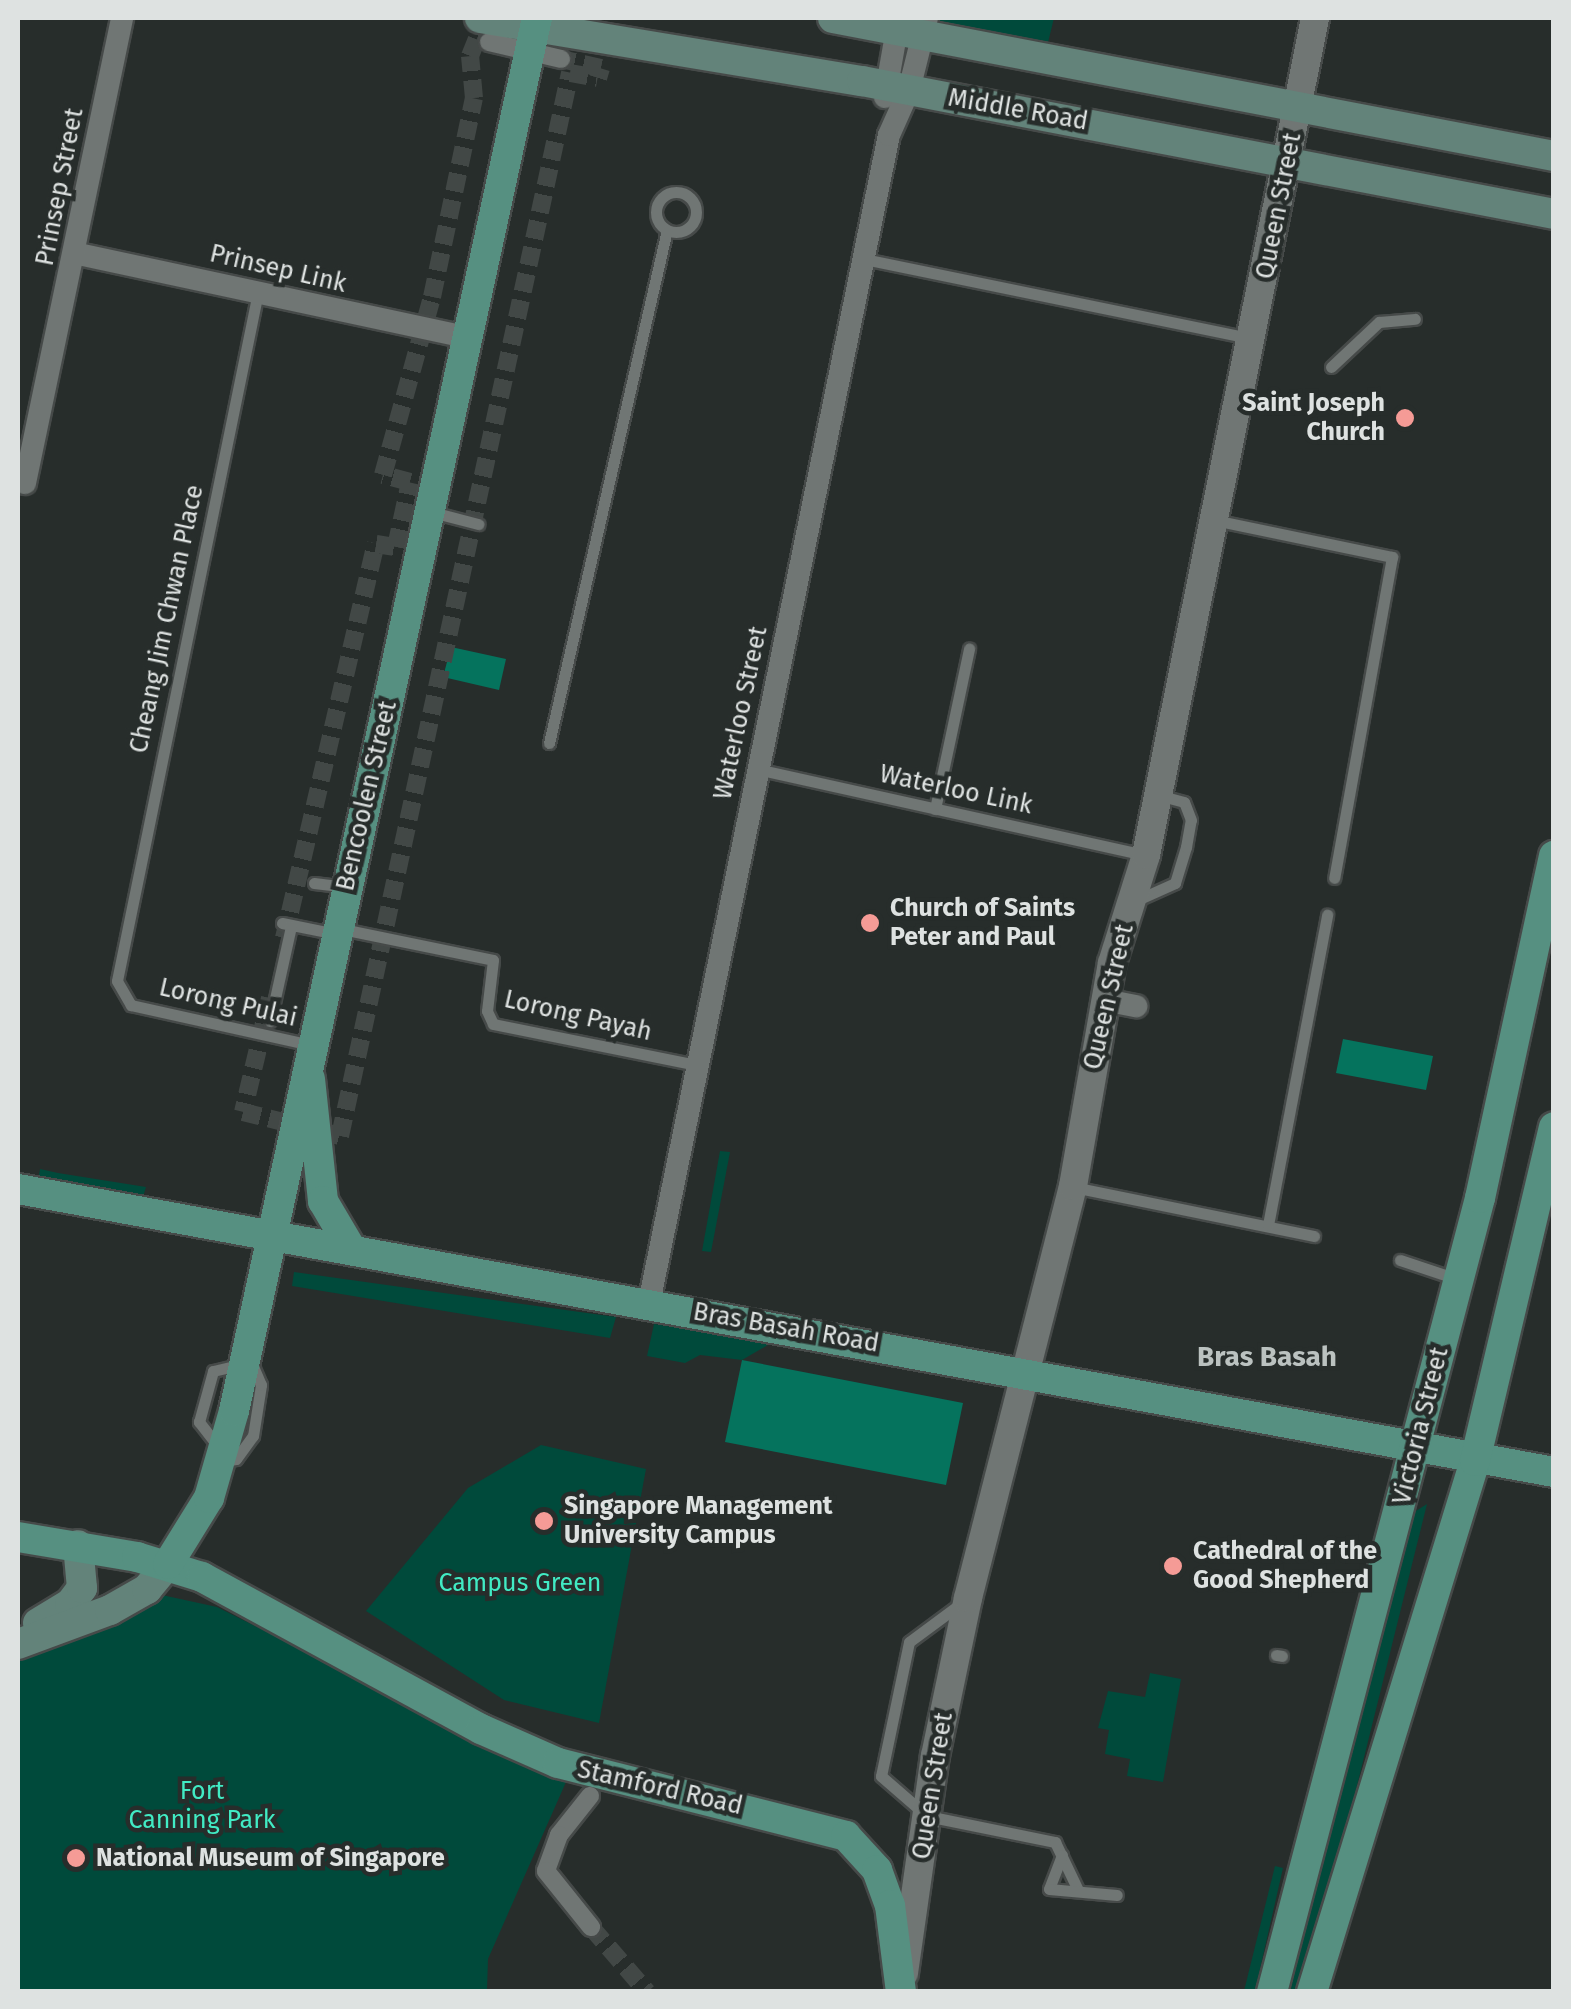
<!DOCTYPE html>
<html>
<head>
<meta charset="utf-8">
<style>
  body { margin:0 }
  #map { position:relative; width:1571px; height:2009px; overflow:hidden; background:#272d2b; font-family:"Fira Sans",sans-serif }
  div>[style] { position:absolute }
  .green>* { inset:0; background:#004a3b }
  .water>* { inset:0; background:#05735d }
  .pedestrian-tunnel>* { height:18px; margin-top:-9px; transform-origin:0; background:repeating-linear-gradient(90deg,#424846 0 18px,transparent 0 27px) }
  .roads { filter:drop-shadow(2px 0 #464a49) drop-shadow(-2px 0 #464a49) drop-shadow(0 2px #464a49) drop-shadow(0 -2px #464a49) }
  .service>* { height:11px; margin:-5.5px; padding:0 5.5px; transform-origin:5.5px; border-radius:5.5px; background:#707674 }
  .service>.ring { margin:-5.5px; padding:0; box-sizing:content-box; background:none; border:11px solid #707674; border-radius:50% }
  .pedestrian>* { height:18px; margin:-9px; padding:0 9px; transform-origin:9px; border-radius:9px; background:#707674 }
  .minor>* { height:22px; margin:-11px; padding:0 11px; transform-origin:11px; border-radius:11px; background:#707674 }
  .tertiary>* { height:28px; margin:-14px; padding:0 14px; transform-origin:14px; border-radius:14px; background:#707674 }
  .secondary>* { height:30px; margin:-15px; padding:0 15px; transform-origin:15px; border-radius:15px; background:#63837a }
  .primary>* { height:30px; margin:-15px; padding:0 15px; transform-origin:15px; border-radius:15px; background:#569081 }
  .dots>* { width:28px; height:28px; translate:-50% -50%; box-sizing:border-box; border:5px solid #272d2b; border-radius:50% }
  span { translate:-50% -50%; white-space:nowrap; text-align:center; line-height:1.15; -webkit-text-stroke:9px #272d2b; paint-order:stroke }
  .street-label { font-size:25px; color:#dee2e1 }
  .poi-label { font-size:25px; color:#dee2e1; font-weight:700 }
  .right { translate:-100% -50%; text-align:right }
  .left { translate:0 -50%; text-align:left }
  .park-label { font-size:25px; color:#41ebc4 }
  .neighbourhood-label { font-size:28px; color:#bbc2c0; font-weight:700 }
  .frame { position:absolute; inset:0; border:20px solid #dee2e1; pointer-events:none }
</style>
</head>
<body>
<div id="map">
  <div class="green">
    <div style="clip-path:polygon(937px 18px,1054px 18px,1041px 71px,930px 45px)"></div>
    <div style="clip-path:polygon(720px 1151px,730px 1152px,711px 1252px,702px 1251px)"></div>
    <div style="clip-path:polygon(40px 1169px,58px 1173px,146px 1187px,143px 1197px,38px 1180px)"></div>
    <div style="clip-path:polygon(294px 1272px,616px 1317px,610px 1338px,292px 1286px)"></div>
    <div style="clip-path:polygon(654px 1324px,773px 1342px,742px 1360px,700px 1355px,685px 1363px,647px 1356px)"></div>
    <div style="clip-path:polygon(541px 1445px,646px 1469px,599px 1723px,504px 1700px,366px 1611px,468px 1488px)"></div>
    <div style="clip-path:polygon(1427px 1504px,1306px 1991px,1286px 1992px,1411px 1514px)"></div>
    <div style="clip-path:polygon(162px 1595px,217px 1607px,566px 1782px,488px 1959px,487px 1991px,18px 1992px,18px 1658px,74px 1641px)"></div>
    <div style="clip-path:polygon(1150px 1673px,1181px 1679px,1163px 1782px,1127px 1776px,1130px 1759px,1105px 1754px,1109px 1730px,1098px 1728px,1108px 1691px,1145px 1697px)"></div>
    <div style="clip-path:polygon(1275px 1866px,1283px 1868px,1255px 1991px,1244px 1991px)"></div>
  </div>
  <div class="water">
    <div style="clip-path:polygon(451px 647px,506px 659px,499px 690px,443px 677px)"></div>
    <div style="clip-path:polygon(1343px 1039px,1433px 1056px,1426px 1090px,1336px 1073px)"></div>
    <div style="clip-path:polygon(742px 1360px,963px 1403px,946px 1485px,725px 1442px)"></div>
  </div>
  <div class="pedestrian-tunnel">
    <div style="left:284px;top:938px;width:405px;rotate:-76.9deg"></div>
    <div style="left:376px;top:544px;width:20px;rotate:9deg"></div>
    <div style="left:396px;top:547px;width:66px;rotate:-77.8deg"></div>
    <div style="left:410px;top:482px;width:28px;rotate:-165deg"></div>
    <div style="left:383px;top:475px;width:185px;rotate:-74.6deg"></div>
    <div style="left:432px;top:297px;width:203px;rotate:-78.1deg"></div>
    <div style="left:474px;top:98px;width:42px;rotate:-95.4deg"></div>
    <div style="left:470px;top:56px;width:18px;rotate:-68deg"></div>
    <div style="left:477px;top:39px;width:12px;rotate:14deg"></div>
    <div style="left:270px;top:998px;width:117px;rotate:103.3deg"></div>
    <div style="left:243px;top:1112px;width:100px;rotate:13.9deg"></div>
    <div style="left:340px;top:1136px;width:1088px;rotate:-77.79deg"></div>
    <div style="left:570px;top:73px;width:28px;rotate:10deg"></div>
    <div style="left:598px;top:78px;width:10px;rotate:-73deg"></div>
    <div style="left:601px;top:68px;width:41px;rotate:-167.3deg"></div>
    <div style="left:591px;top:1927px;width:86px;rotate:49.3deg"></div>
  </div>
  <div class="roads">
    <div class="service">
      <div class="ring" style="left:656px;top:192px;width:29px;height:29px"></div>
      <div style="left:864px;top:259px;width:392px;rotate:11.6deg"></div>
      <div style="left:258px;top:292px;width:703px;rotate:101.57deg"></div>
      <div style="left:117px;top:981px;width:28px;rotate:60deg"></div>
      <div style="left:131px;top:1005px;width:184px;rotate:12.5deg"></div>
      <div style="left:1331px;top:367px;width:66px;rotate:-43.2deg"></div>
      <div style="left:1379px;top:322px;width:36px;rotate:-5deg"></div>
      <div style="left:432px;top:512px;width:48px;rotate:14.6deg"></div>
      <div style="left:1214px;top:520px;width:182px;rotate:11.7deg"></div>
      <div style="left:1392px;top:557px;width:326px;rotate:100.2deg"></div>
      <div style="left:549px;top:743px;width:526px;rotate:-77.05deg"></div>
      <div style="left:757px;top:769px;width:398px;rotate:12.5deg"></div>
      <div style="left:935px;top:809px;width:164px;rotate:-78deg"></div>
      <div style="left:314px;top:883px;width:32px;rotate:7deg"></div>
      <div style="left:1135px;top:901px;width:44px;rotate:-24.2deg"></div>
      <div style="left:1175px;top:883px;width:38px;rotate:-73deg"></div>
      <div style="left:1186px;top:847px;width:27px;rotate:-80deg"></div>
      <div style="left:1191px;top:820px;width:19px;rotate:-111deg"></div>
      <div style="left:1184px;top:802px;width:27px;rotate:-165deg"></div>
      <div style="left:282px;top:923px;width:55px;rotate:11.5deg"></div>
      <div style="left:342px;top:929px;width:154px;rotate:11.6deg"></div>
      <div style="left:493px;top:960px;width:51px;rotate:96.7deg"></div>
      <div style="left:487px;top:1011px;width:14px;rotate:65deg"></div>
      <div style="left:493px;top:1024px;width:208px;rotate:11.4deg"></div>
      <div style="left:270px;top:1021px;width:97px;rotate:-77.5deg"></div>
      <div style="left:1073px;top:1187px;width:246px;rotate:11.5deg"></div>
      <div style="left:1268px;top:1225px;width:316px;rotate:-79.2deg"></div>
      <div style="left:1400px;top:1260px;width:60px;rotate:18.4deg"></div>
      <div style="left:221px;top:1450px;width:36px;rotate:-128deg"></div>
      <div style="left:199px;top:1422px;width:53px;rotate:-74.6deg"></div>
      <div style="left:213px;top:1371px;width:27px;rotate:-13deg"></div>
      <div style="left:223px;top:1461px;width:13px;rotate:-9deg"></div>
      <div style="left:236px;top:1459px;width:29px;rotate:-54deg"></div>
      <div style="left:253px;top:1436px;width:52px;rotate:-81.1deg"></div>
      <div style="left:261px;top:1385px;width:23px;rotate:-113deg"></div>
      <div style="left:963px;top:1602px;width:67px;rotate:143.5deg"></div>
      <div style="left:909px;top:1642px;width:137px;rotate:101.8deg"></div>
      <div style="left:881px;top:1776px;width:61px;rotate:41deg"></div>
      <div style="left:927px;top:1816px;width:131px;rotate:11.5deg"></div>
      <div style="left:1055px;top:1842px;width:53px;rotate:64.4deg"></div>
      <div style="left:1276px;top:1655px;width:6px;rotate:9deg"></div>
      <div style="left:1062px;top:1855px;width:36px;rotate:111deg"></div>
      <div style="left:1049px;top:1889px;width:68px;rotate:5deg"></div>
    </div>
    <div class="pedestrian">
      <div style="left:489px;top:42px;width:74px;rotate:13.3deg"></div>
      <div style="left:590px;top:1796px;width:50px;rotate:128.5deg"></div>
      <div style="left:559px;top:1835px;width:38px;rotate:110deg"></div>
      <div style="left:546px;top:1871px;width:72px;rotate:51.2deg"></div>
    </div>
    <div class="minor">
      <div style="left:885px;top:97px;width:80px;rotate:-80deg"></div>
      <div style="left:74px;top:253px;width:405px;rotate:12.1deg"></div>
      <div style="left:25px;top:483px;width:475px;rotate:-78.2deg"></div>
      <div style="left:1104px;top:1000px;width:33px;rotate:11deg"></div>
      <div style="left:649px;top:1303px;width:1192px;rotate:-78.39deg"></div>
      <div style="left:889px;top:135px;width:49px;rotate:-66deg"></div>
      <div style="left:909px;top:90px;width:74px;rotate:-76deg"></div>
    </div>
    <div class="tertiary">
      <div style="left:904px;top:1973px;width:219px;rotate:-81.9deg"></div>
      <div style="left:935px;top:1756px;width:161px;rotate:-78.2deg"></div>
      <div style="left:968px;top:1598px;width:425px;rotate:-75.7deg"></div>
      <div style="left:1073px;top:1186px;width:226px;rotate:-80.1deg"></div>
      <div style="left:1112px;top:963px;width:113px;rotate:-72.5deg"></div>
      <div style="left:1146px;top:855px;width:854px;rotate:-78.58deg"></div>
    </div>
    <div class="secondary">
      <div style="left:480px;top:18px;width:387px;rotate:9.4deg"></div>
      <div style="left:862px;top:81px;width:705px;rotate:10.88deg"></div>
      <div style="left:833px;top:18px;width:734px;rotate:10.84deg"></div>
      <div style="left:38px;top:1623px;width:37px;rotate:-31deg"></div>
      <div style="left:70px;top:1604px;width:20px;rotate:-53deg"></div>
      <div style="left:82px;top:1588px;width:43px;rotate:-95.3deg"></div>
      <div style="left:18px;top:1644px;width:98px;rotate:-20.3deg"></div>
      <div style="left:110px;top:1610px;width:43px;rotate:-29.6deg"></div>
      <div style="left:147px;top:1589px;width:33px;rotate:-50deg"></div>
    </div>
    <div class="primary">
      <div style="left:310px;top:1079px;width:123px;rotate:83.9deg"></div>
      <div style="left:323px;top:1201px;width:53px;rotate:59.6deg"></div>
      <div style="left:18px;top:1189px;width:1562px;rotate:10.44deg"></div>
      <div style="left:18px;top:1537px;width:121px;rotate:9.5deg"></div>
      <div style="left:137px;top:1557px;width:68px;rotate:17.1deg"></div>
      <div style="left:202px;top:1577px;width:318px;rotate:28.6deg"></div>
      <div style="left:481px;top:1729px;width:84px;rotate:23.8deg"></div>
      <div style="left:558px;top:1763px;width:297px;rotate:14.2deg"></div>
      <div style="left:846px;top:1836px;width:46px;rotate:47.6deg"></div>
      <div style="left:877px;top:1870px;width:37px;rotate:70deg"></div>
      <div style="left:890px;top:1905px;width:88px;rotate:82.8deg"></div>
      <div style="left:168px;top:1564px;width:78px;rotate:-58.2deg"></div>
      <div style="left:209px;top:1498px;width:91px;rotate:-74deg"></div>
      <div style="left:234px;top:1411px;width:1426px;rotate:-77.73deg"></div>
      <div style="left:1272px;top:1992px;width:821px;rotate:-75.32deg"></div>
      <div style="left:1480px;top:1198px;width:350px;rotate:-77.8deg"></div>
      <div style="left:1312px;top:1992px;width:555px;rotate:-72.94deg"></div>
      <div style="left:1475px;top:1461px;width:343px;rotate:-76.7deg"></div>
    </div>
  </div>
  <div class="dots">
    <div style="left:1405px;top:418px;background:#f59b96"></div>
    <div style="left:870px;top:923px;background:#f59b96"></div>
    <div style="left:544px;top:1521px;background:#f59b96"></div>
    <div style="left:1173px;top:1566px;background:#f59b96"></div>
    <div style="left:76px;top:1858px;background:#f59b96"></div>
  </div>
  <div class="street-label">
    <span style="left:1018px;top:110px;rotate:10deg">Middle Road</span>
    <span style="left:60px;top:187px;rotate:-79deg">Prinsep Street</span>
    <span style="left:1279px;top:206px;rotate:-79deg">Queen Street</span>
    <span style="left:278px;top:269px;rotate:13deg">Prinsep Link</span>
    <span style="left:167px;top:619px;rotate:-78deg">Cheang Jim Chwan Place</span>
    <span style="left:741px;top:713px;rotate:-78deg">Waterloo Street</span>
    <span style="left:956px;top:790px;rotate:12deg">Waterloo Link</span>
    <span style="left:367px;top:796px;rotate:-77deg">Bencoolen Street</span>
    <span style="left:1109px;top:997px;rotate:-77deg">Queen Street</span>
    <span style="left:228px;top:1003px;rotate:13deg">Lorong Pulai</span>
    <span style="left:578px;top:1016px;rotate:13deg">Lorong Payah</span>
    <span style="left:786px;top:1328px;rotate:10deg">Bras Basah Road</span>
    <span style="left:1421px;top:1426px;rotate:-76deg">Victoria Street</span>
    <span style="left:933px;top:1786px;rotate:-81deg">Queen Street</span>
    <span style="left:660px;top:1788px;rotate:13deg">Stamford Road</span>
  </div>
  <div class="poi-label">
    <span class="right" style="left:1385px;top:418px">Saint Joseph<br>Church</span>
    <span class="left" style="left:890px;top:923px">Church of Saints<br>Peter and Paul</span>
    <span class="left" style="left:564px;top:1521px">Singapore Management<br>University Campus</span>
    <span class="left" style="left:1193px;top:1566px">Cathedral of the<br>Good Shepherd</span>
    <span class="left" style="left:96px;top:1858px">National Museum of Singapore</span>
  </div>
  <div class="park-label">
    <span style="left:520px;top:1583px">Campus Green</span>
    <span style="left:202px;top:1806px">Fort<br>Canning Park</span>
  </div>
  <div class="neighbourhood-label">
    <span style="left:1267px;top:1357px">Bras Basah</span>
  </div>
  <div class="frame"></div>
</div>
</body>
</html>
